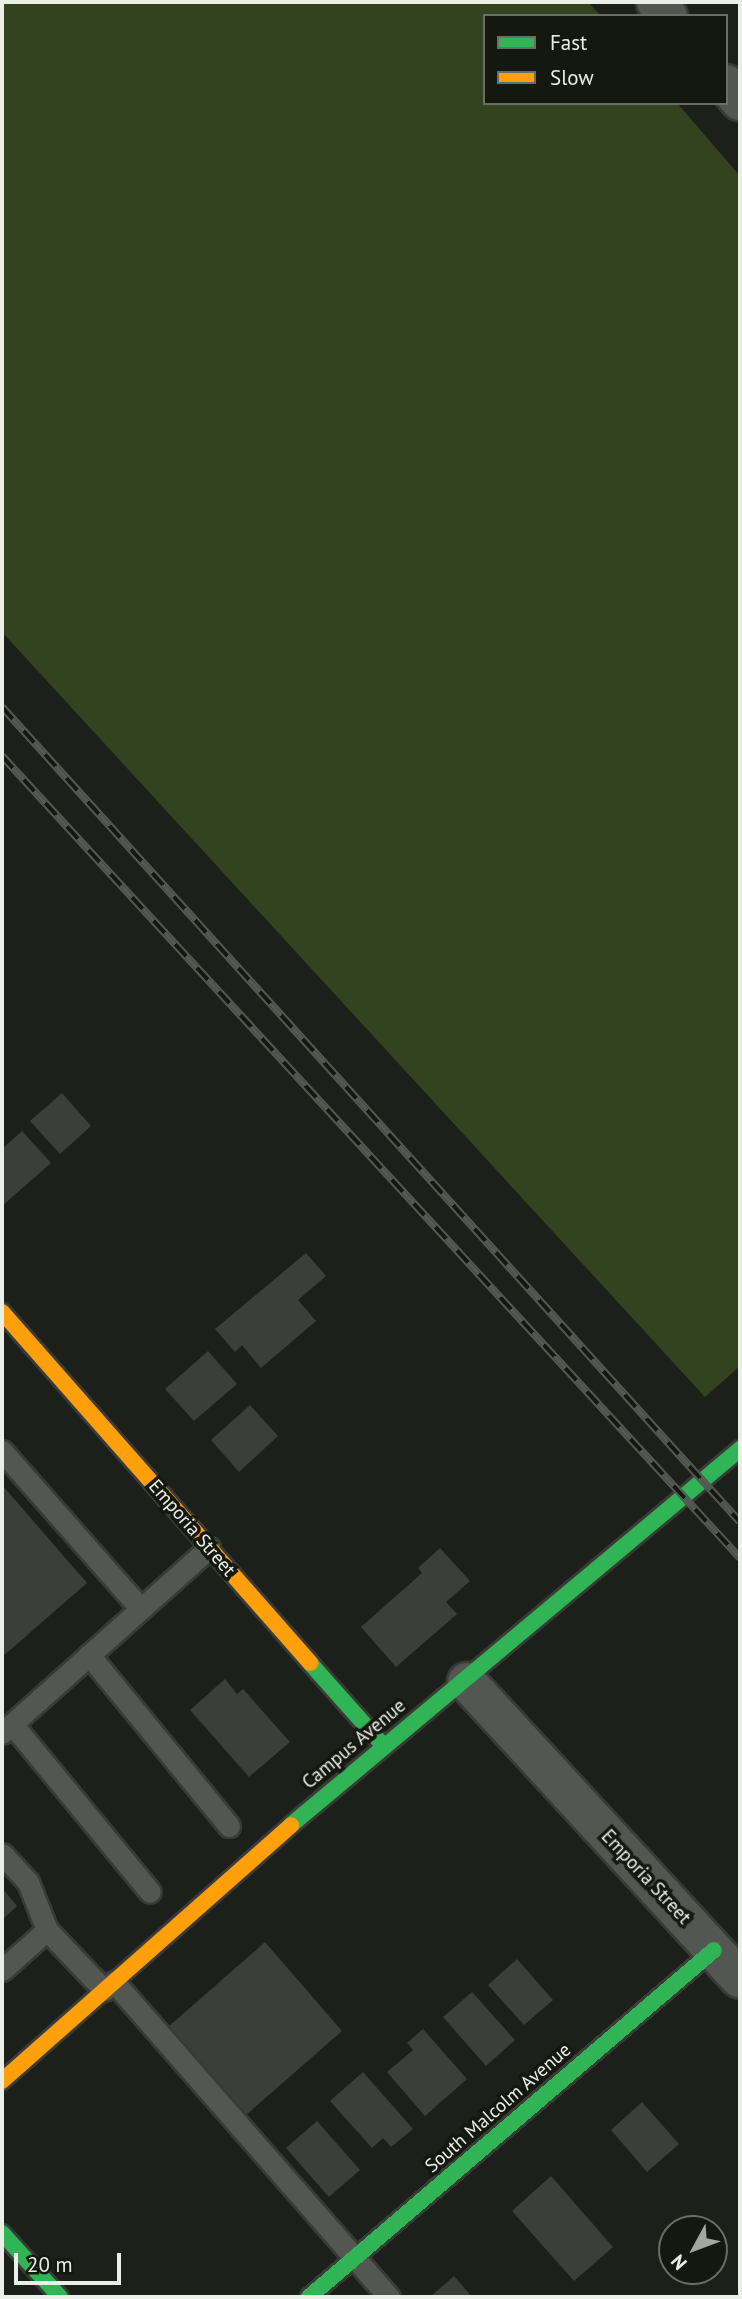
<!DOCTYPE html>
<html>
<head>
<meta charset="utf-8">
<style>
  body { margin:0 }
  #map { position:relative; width:742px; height:2299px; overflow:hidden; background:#1d201a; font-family:"PT Sans",sans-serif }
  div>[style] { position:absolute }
  .green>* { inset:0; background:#334320 }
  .building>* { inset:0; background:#3c3e39 }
  .roads { filter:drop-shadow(2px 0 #383b36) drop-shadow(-2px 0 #383b36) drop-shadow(0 2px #383b36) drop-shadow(0 -2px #383b36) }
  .lane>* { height:21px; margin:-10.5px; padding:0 10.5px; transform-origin:10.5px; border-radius:10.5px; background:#545652 }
  .street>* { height:38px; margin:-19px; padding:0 19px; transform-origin:19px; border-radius:19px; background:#545652 }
  .fast>* { height:16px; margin:-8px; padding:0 8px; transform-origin:8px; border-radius:8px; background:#30b455 }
  .slow>* { height:16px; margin:-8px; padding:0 8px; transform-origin:8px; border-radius:8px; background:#ff9f0a }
  .rail>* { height:8px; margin-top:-4px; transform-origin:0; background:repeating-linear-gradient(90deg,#14180f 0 16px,#555753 0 32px); box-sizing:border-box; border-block:2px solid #555753 }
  span { translate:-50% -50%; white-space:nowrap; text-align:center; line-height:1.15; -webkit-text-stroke:7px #14180f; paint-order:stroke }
  .street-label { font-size:19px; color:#ecefe8 }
  .frame { position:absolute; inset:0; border:4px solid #ecefe8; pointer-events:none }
  .legend { position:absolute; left:483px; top:14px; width:245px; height:91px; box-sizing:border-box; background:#14180f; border:2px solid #6a6e66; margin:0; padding:9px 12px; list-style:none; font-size:21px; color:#ecefe8 }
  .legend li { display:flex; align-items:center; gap:14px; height:35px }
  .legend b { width:35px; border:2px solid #6a6e66 }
  .north { position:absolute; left:658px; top:2215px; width:70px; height:70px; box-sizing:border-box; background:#14180f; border:2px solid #6a6e66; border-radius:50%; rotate:229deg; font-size:19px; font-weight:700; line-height:28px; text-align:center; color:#ecefe8 }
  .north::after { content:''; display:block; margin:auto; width:24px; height:32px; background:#a4a7a0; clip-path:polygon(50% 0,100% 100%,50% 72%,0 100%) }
  .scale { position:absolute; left:14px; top:2253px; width:107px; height:32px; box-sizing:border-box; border:4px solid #ecefe8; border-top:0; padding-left:9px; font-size:21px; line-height:24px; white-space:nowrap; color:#ecefe8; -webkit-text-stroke:5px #14180f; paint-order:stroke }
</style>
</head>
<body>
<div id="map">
  <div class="green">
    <div style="clip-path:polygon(2px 2px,588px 2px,601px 16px,485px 16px,485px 103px,677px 103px,740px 176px,740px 1366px,705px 1397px,2px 632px)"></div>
  </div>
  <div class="building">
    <div style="clip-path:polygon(62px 1093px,91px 1126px,60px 1154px,30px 1121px)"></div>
    <div style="clip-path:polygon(22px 1131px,51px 1163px,2px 1206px,2px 1149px)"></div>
    <div style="clip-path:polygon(306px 1253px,326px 1276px,298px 1300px,316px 1321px,261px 1368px,242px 1345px,235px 1352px,215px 1329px)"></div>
    <div style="clip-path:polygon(208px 1351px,237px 1384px,194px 1421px,165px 1389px)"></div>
    <div style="clip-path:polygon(250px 1405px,278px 1436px,239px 1472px,211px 1440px)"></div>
    <div style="clip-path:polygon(2px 1485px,87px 1583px,2px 1657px)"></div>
    <div style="clip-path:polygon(440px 1548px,470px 1581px,446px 1602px,457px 1614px,396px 1667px,361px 1627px,422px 1573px,418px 1568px)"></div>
    <div style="clip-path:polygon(225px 1679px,237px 1694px,243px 1689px,290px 1742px,249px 1777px,190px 1710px)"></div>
    <div style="clip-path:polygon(2px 1888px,17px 1906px,2px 1920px)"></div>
    <div style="clip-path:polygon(265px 1942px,342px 2031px,245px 2116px,168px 2027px)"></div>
    <div style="clip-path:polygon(517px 1959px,553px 2000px,524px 2025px,488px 1985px)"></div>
    <div style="clip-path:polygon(472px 1992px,515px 2040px,486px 2066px,443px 2017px)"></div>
    <div style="clip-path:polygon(423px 2029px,467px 2079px,425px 2116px,387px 2072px,413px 2050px,407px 2043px)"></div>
    <div style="clip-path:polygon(363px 2072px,413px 2129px,391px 2147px,383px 2138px,372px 2148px,330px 2101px)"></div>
    <div style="clip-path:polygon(642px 2102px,679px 2144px,647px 2172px,611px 2130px)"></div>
    <div style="clip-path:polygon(317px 2121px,360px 2170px,329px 2197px,286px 2148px)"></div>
    <div style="clip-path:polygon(551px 2176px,613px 2247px,574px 2281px,512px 2211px)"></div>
    <div style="clip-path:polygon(454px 2276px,472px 2297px,430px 2297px)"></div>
  </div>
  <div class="roads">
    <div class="lane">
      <div style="left:2px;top:1451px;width:210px;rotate:48.7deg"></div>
      <div style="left:89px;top:1655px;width:221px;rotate:50.7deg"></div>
      <div style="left:12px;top:1724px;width:217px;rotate:50.6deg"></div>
      <div style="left:2px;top:1733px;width:278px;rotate:-41.8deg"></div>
      <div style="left:2px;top:1854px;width:38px;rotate:47deg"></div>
      <div style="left:28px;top:1882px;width:52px;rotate:68.4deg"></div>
      <div style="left:47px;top:1930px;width:60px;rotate:138.4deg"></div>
      <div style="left:47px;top:1930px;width:83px;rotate:46.5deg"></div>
      <div style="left:114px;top:1982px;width:418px;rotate:48.9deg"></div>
    </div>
    <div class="street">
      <div style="left:656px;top:2px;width:18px;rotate:49deg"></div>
      <div style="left:726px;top:84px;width:22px;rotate:51deg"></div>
      <div style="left:467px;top:1682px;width:403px;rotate:47.4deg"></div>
    </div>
    <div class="fast">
      <div style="left:310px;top:1663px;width:108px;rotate:48.4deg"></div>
      <div style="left:291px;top:1825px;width:586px;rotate:-39.94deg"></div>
      <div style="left:2px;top:2233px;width:86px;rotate:47.8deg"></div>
      <div style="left:309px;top:2297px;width:533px;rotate:-40.59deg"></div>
    </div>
    <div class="slow">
      <div style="left:2px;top:1312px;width:467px;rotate:48.7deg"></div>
      <div style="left:2px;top:2081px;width:386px;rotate:-41.5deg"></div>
    </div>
  </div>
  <div class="rail">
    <div style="left:2px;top:707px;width:1099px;rotate:47.84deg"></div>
    <div style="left:2px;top:756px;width:1090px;rotate:47.38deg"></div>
  </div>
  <div class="street-label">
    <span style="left:192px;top:1528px;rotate:49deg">Emporia Street</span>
    <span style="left:354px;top:1744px;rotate:-40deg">Campus Avenue</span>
    <span style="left:646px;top:1877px;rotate:47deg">Emporia Street</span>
    <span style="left:498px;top:2108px;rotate:-41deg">South Malcolm Avenue</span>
  </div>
  <div class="frame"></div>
  <ul class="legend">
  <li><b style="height:9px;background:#30b455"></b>Fast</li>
  <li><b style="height:9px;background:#ff9f0a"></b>Slow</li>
  </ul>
  <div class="north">N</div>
  <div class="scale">20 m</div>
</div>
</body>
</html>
